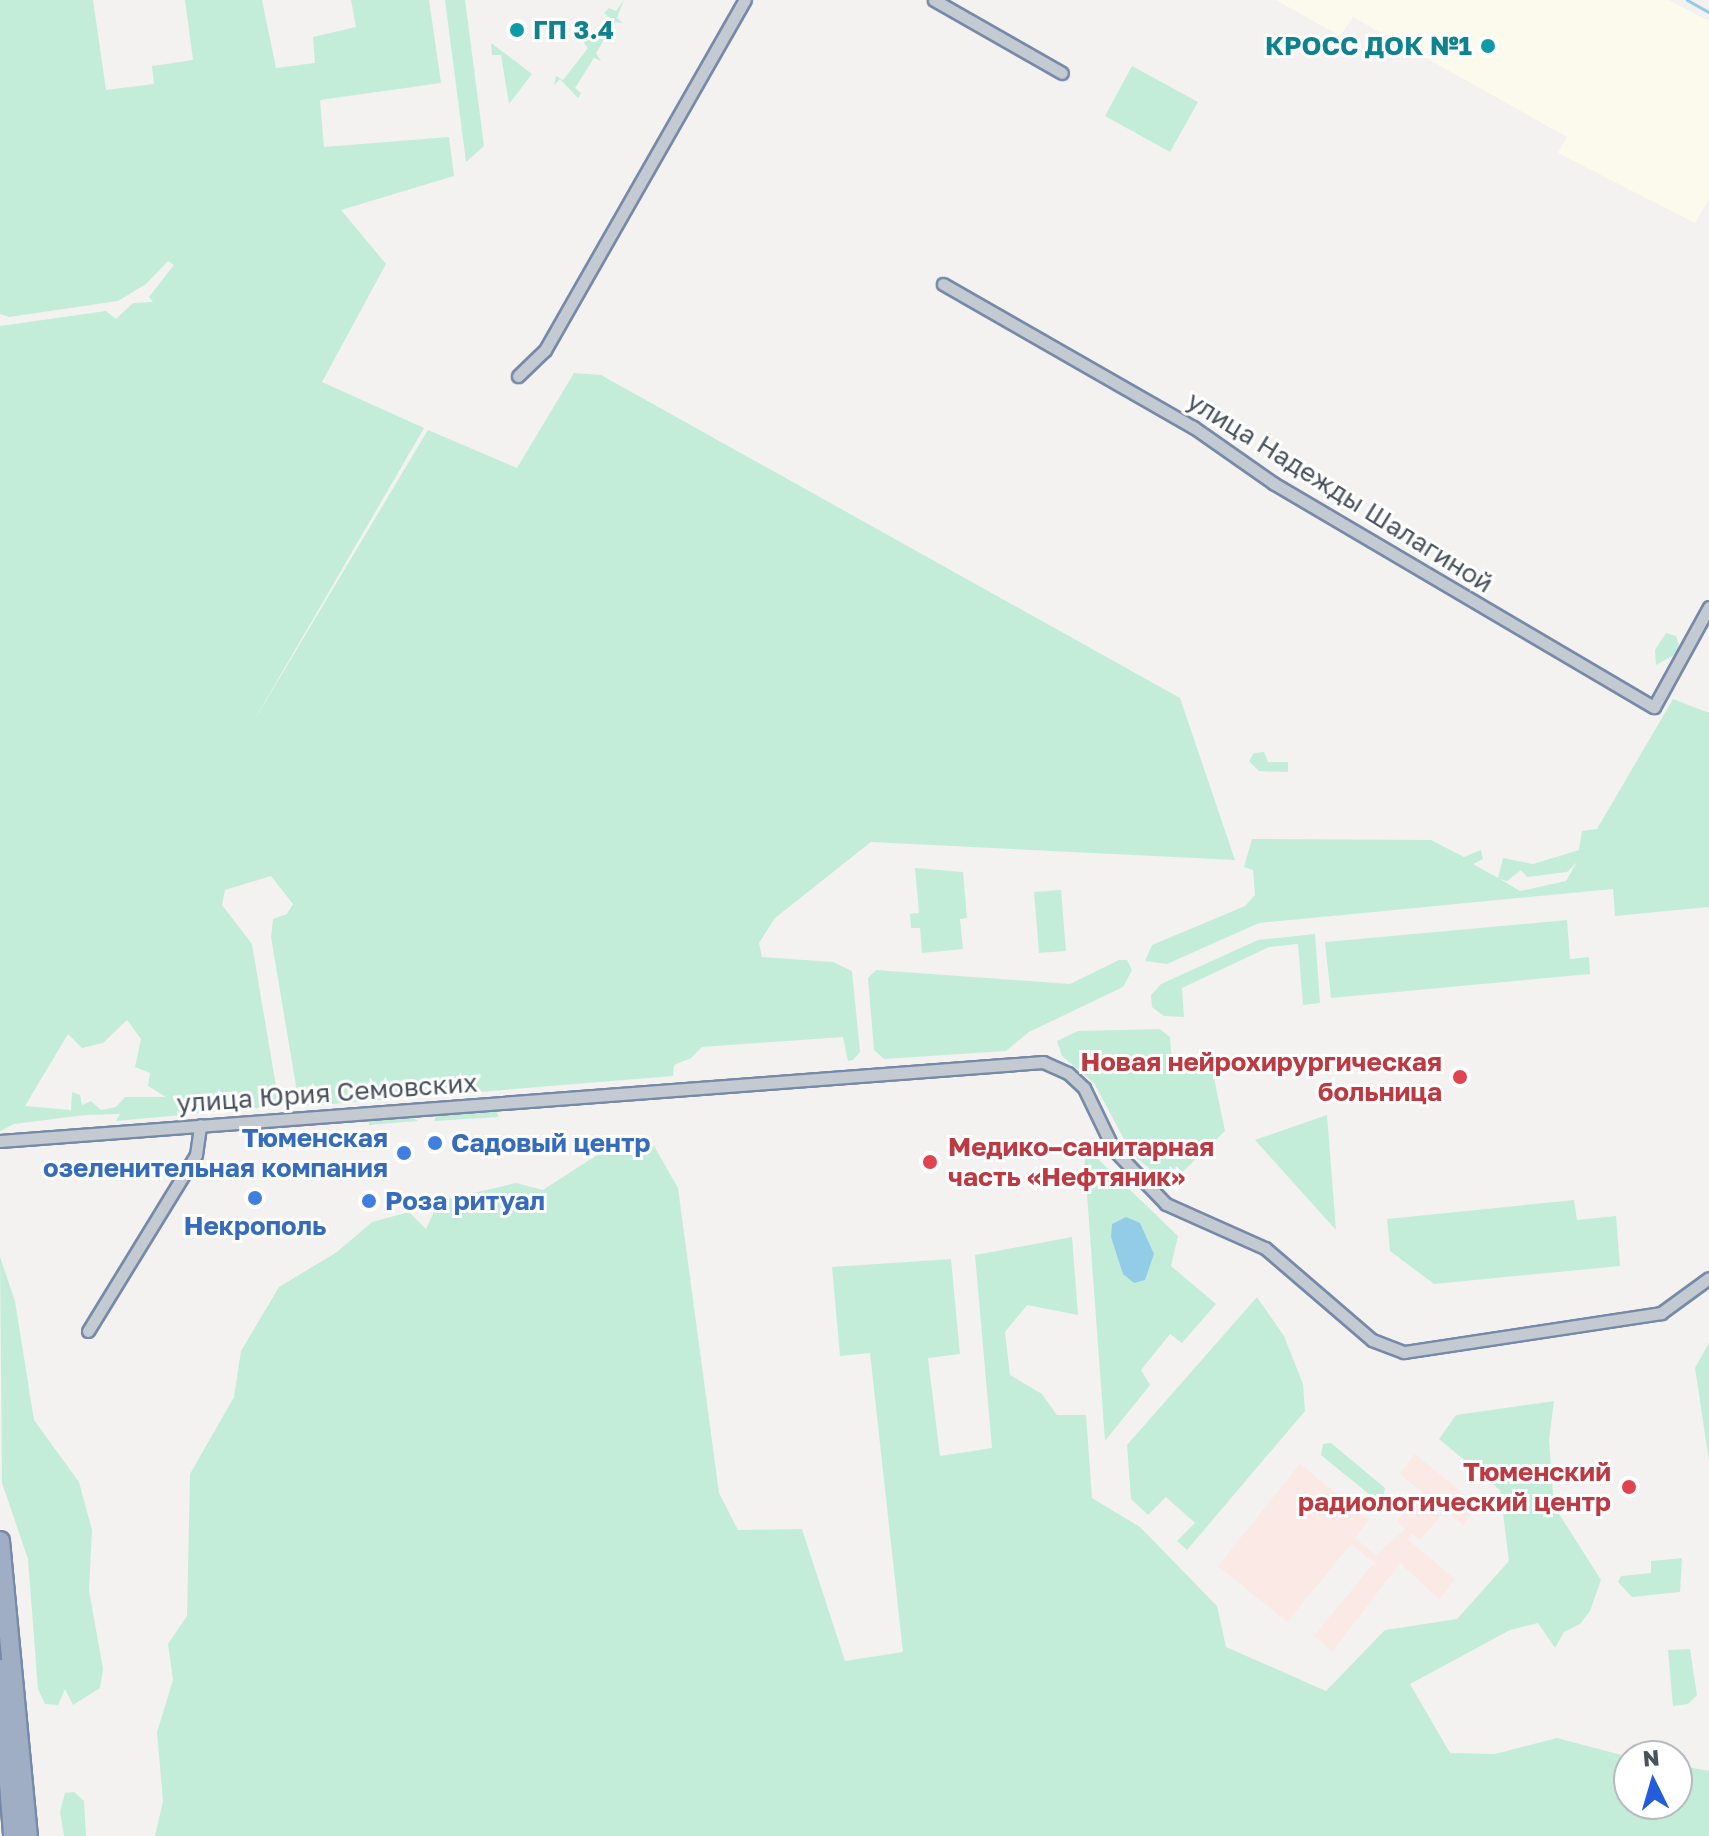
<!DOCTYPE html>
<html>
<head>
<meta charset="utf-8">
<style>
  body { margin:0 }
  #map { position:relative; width:1709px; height:1836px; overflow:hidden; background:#f3f2f1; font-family:"Golos Text",sans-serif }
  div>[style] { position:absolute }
  .commercial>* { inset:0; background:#fcf9ed }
  .medical>* { inset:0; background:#fae9e5 }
  .green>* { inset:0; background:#c3edd9 }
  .water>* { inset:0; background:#93cce7 }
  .stream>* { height:3px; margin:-1.5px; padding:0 1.5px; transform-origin:1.5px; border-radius:1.5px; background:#93cce7 }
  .roads { filter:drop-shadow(2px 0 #7789a8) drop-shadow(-2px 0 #7789a8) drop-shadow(0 2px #7789a8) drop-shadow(0 -2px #7789a8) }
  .minor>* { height:11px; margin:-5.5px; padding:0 5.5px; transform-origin:5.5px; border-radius:5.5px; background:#c3cad2 }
  .trunk>* { height:18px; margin:-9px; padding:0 9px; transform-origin:9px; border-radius:9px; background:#a0aec5 }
  .dots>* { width:22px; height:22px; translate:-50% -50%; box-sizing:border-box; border:4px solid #fff; border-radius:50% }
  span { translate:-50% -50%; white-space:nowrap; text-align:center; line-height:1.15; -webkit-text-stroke:6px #fff; paint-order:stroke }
  .culture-label { font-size:26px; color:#0d838f; font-weight:700 }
  .left { translate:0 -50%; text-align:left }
  .right { translate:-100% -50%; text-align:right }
  .street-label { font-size:26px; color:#4a525e }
  .health-label { font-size:26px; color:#be3a42; font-weight:700 }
  .shop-label { font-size:26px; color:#366cbe; font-weight:700 }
  .north { position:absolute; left:1613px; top:1740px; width:80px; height:80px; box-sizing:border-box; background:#fff; border:2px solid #b7babf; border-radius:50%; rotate:355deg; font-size:22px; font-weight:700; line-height:32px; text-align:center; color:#4a525e }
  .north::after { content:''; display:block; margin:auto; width:28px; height:36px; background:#245dda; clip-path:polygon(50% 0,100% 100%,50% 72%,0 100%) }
</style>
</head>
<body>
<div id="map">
  <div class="commercial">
    <div style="clip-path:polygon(1276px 0,1668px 0,1709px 21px,1709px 199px,1695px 223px,1558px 153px,1567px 137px,1353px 17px,1340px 36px)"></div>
  </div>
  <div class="medical">
    <div style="clip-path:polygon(1415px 1454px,1478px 1506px,1463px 1525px,1436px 1504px,1433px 1508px,1441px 1515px,1420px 1540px,1412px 1534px,1407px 1539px,1455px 1579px,1439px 1599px,1400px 1563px,1333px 1651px,1314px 1636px,1372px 1565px,1378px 1566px,1351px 1544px,1287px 1622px,1218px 1566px,1300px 1464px,1369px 1520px,1355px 1538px,1376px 1555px,1405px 1529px,1397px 1522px,1418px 1496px,1426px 1502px,1429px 1498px,1400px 1474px)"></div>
  </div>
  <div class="green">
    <div style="clip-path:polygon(evenodd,0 0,93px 0,106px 90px,154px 84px,152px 66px,193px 60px,185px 0,262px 0,276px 68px,315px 63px,313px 37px,356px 27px,351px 0,429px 0,441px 83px,320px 100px,324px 147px,449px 137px,454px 176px,341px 210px,386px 264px,322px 382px,424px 428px,252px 724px,428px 430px,517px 468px,574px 373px,601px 375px,1180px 698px,1235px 860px,871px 842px,775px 918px,759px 943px,762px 957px,833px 962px,852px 971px,860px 1052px,853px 1060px,848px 1061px,843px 1037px,702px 1047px,691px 1058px,674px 1065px,673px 1076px,308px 1106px,298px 1098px,271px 937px,273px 919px,287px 914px,293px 904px,271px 876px,225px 890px,222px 905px,252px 944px,278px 1098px,270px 1107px,116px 1121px,120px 1114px,85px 1115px,14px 1124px,0 1131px,0 326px,106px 311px,116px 319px,133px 303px,153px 302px,149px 297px,174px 265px,168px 261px,146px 284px,118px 301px,9px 317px,0 314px,0 0,127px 1020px,141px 1039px,135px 1067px,150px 1073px,148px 1086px,166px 1097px,125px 1097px,116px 1107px,101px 1110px,91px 1101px,82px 1105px,80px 1095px,72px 1092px,71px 1110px,25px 1106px,68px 1034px,82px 1048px,103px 1043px,127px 1020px)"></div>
    <div style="clip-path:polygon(445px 0,465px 0,484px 146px,466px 162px)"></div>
    <div style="clip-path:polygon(624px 0,617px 18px,623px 23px,615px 22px,596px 53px,601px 61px,594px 58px,575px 88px,581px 93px,578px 98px,560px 79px,554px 85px,556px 76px,563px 80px,588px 48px,583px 41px,587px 36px,594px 41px,610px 18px,604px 13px,609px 8px,616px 11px)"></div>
    <div style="clip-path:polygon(491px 43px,532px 74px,509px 104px,501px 55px,492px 55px)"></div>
    <div style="clip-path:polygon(1132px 66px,1198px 102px,1170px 152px,1105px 116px)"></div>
    <div style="clip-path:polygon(1666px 633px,1676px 636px,1679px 645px,1676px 654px,1656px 665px,1655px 650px)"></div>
    <div style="clip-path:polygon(evenodd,1673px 699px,1709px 713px,1709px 907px,1615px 916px,1613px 889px,1259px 923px,1167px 964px,1145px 961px,1152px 945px,1245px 906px,1255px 895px,1253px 870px,1244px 867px,1252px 839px,1431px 840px,1464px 857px,1481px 850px,1483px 859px,1473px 864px,1498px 878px,1503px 858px,1533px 864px,1579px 850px,1582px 831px,1597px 829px,1673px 699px,1577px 862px,1566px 881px,1520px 891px,1500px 879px,1507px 881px,1521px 870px,1527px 877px,1567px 872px,1577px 862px)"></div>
    <div style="clip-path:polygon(1264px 752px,1268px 762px,1288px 762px,1288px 772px,1259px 771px,1249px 761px,1254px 753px)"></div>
    <div style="clip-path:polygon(915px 868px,963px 872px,967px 918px,960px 919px,963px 949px,922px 953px,920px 928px,911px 928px,910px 914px,919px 913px)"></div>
    <div style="clip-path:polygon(1061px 890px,1066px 951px,1039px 953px,1034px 892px)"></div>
    <div style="clip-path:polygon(1567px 920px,1570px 959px,1589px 957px,1590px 974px,1331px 998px,1325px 942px)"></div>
    <div style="clip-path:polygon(1315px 934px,1320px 1003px,1303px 1005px,1298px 944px,1269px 947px,1182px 988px,1184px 1017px,1164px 1016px,1152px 1007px,1151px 995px,1161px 984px,1258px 940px)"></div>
    <div style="clip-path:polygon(1119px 960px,1127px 960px,1132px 970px,1123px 987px,1029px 1032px,1006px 1051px,884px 1059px,874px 1050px,868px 978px,876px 970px,1070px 984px)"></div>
    <div style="clip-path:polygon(1160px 1029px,1170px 1037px,1172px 1062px,1210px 1058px,1225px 1131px,1169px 1185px,1132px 1154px,1094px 1083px,1062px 1056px,1057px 1041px,1078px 1031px)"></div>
    <div style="clip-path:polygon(495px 1109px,499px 1117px,434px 1121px,437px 1114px)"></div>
    <div style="clip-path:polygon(1327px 1115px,1336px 1230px,1255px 1140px)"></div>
    <div style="clip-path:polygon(410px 1116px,418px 1121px,369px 1125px,369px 1120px)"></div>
    <div style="clip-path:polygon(654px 1146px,678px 1188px,719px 1493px,738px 1530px,802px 1529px,845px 1661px,903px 1652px,870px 1353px,840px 1356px,832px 1267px,951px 1259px,960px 1354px,928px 1358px,940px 1456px,992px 1448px,975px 1255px,1072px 1237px,1078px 1315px,1027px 1305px,1005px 1332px,1010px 1375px,1042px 1394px,1057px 1415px,1086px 1415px,1092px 1498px,1140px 1527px,1217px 1606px,1226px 1647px,1326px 1691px,1385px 1630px,1457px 1619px,1509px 1561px,1500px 1490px,1439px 1439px,1456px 1415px,1554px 1401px,1549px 1440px,1554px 1506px,1601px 1580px,1590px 1611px,1580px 1624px,1564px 1632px,1555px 1648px,1538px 1623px,1510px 1630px,1410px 1684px,1450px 1753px,1495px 1754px,1557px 1738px,1629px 1757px,1629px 1804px,1677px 1804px,1677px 1765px,1709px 1771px,1709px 1836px,155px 1836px,163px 1801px,157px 1732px,173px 1680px,168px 1644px,187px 1616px,190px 1474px,234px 1397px,241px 1351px,279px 1287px,337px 1252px,372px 1222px,409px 1212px,426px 1229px,439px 1201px,516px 1183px,543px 1190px,600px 1153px)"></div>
    <div style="clip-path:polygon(1084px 1153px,1097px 1158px,1178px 1236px,1171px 1266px,1216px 1304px,1182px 1343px,1170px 1334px,1141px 1370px,1150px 1385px,1105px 1441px)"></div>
    <div style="clip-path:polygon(1574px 1200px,1577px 1220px,1616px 1216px,1620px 1266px,1434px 1284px,1390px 1251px,1387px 1219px)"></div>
    <div style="clip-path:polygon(0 1257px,15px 1301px,34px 1420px,79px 1482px,92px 1530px,89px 1590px,103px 1669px,100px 1688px,73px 1705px,65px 1689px,58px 1705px,45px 1704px,38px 1689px,28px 1559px,2px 1483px)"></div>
    <div style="clip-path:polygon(1257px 1297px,1284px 1336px,1303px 1384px,1305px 1411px,1187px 1550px,1177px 1541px,1195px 1523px,1166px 1497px,1148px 1515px,1131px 1499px,1127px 1445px)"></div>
    <div style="clip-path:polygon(1709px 1343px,1709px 1461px,1695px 1368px)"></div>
    <div style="clip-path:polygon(1331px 1443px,1385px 1488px,1383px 1498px,1375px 1499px,1321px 1455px,1323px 1444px)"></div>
    <div style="clip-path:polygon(1682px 1558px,1680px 1592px,1632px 1597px,1618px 1582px,1621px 1576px,1651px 1573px,1651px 1561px)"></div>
    <div style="clip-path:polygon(1690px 1649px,1697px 1695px,1688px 1704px,1673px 1706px,1668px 1650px)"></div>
    <div style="clip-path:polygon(74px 1792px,84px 1801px,86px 1836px,64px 1836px,60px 1812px,65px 1793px)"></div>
  </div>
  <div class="water">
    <div style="clip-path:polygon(1126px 1217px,1140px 1223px,1154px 1254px,1145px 1280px,1134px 1283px,1123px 1274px,1111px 1237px,1112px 1224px)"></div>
  </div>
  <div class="stream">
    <div style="left:1687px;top:0;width:25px;rotate:29deg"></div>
  </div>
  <div class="roads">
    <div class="minor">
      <div style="left:934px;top:0;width:147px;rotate:29.7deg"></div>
      <div style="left:943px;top:284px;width:288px;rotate:29.8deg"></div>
      <div style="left:1193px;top:427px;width:98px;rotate:35deg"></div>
      <div style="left:1273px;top:483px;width:442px;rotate:30.5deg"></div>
      <div style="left:1654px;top:707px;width:114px;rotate:-61.2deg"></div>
      <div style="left:518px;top:376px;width:37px;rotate:-44deg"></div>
      <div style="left:545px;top:350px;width:403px;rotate:-60.3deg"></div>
      <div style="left:0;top:1141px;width:1046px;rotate:-4.33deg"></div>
      <div style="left:1043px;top:1062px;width:27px;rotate:24deg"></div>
      <div style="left:1068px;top:1073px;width:22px;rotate:43deg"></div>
      <div style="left:1084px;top:1088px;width:69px;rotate:64.2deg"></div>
      <div style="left:1114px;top:1150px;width:75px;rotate:46.1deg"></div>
      <div style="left:1166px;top:1204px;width:108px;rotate:24deg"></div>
      <div style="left:1265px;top:1248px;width:141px;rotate:40.7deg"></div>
      <div style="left:1372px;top:1340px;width:34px;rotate:21deg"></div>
      <div style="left:1404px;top:1352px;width:260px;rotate:-8.6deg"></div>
      <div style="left:1661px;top:1313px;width:59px;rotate:-36.1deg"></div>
      <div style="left:88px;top:1331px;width:206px;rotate:-58.5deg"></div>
      <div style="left:196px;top:1155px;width:30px;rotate:-82deg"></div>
    </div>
    <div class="trunk">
      <div style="left:0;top:1541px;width:296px;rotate:84.6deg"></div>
      <div style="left:0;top:1669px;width:168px;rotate:85.5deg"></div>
    </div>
  </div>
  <div class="dots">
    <div style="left:517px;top:30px;background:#0f9aa8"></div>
    <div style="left:1488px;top:46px;background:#0f9aa8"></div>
    <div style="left:1460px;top:1077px;background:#e0444e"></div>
    <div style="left:435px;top:1143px;background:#3f7fe0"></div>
    <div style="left:404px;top:1153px;background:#3f7fe0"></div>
    <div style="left:930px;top:1162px;background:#e0444e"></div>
    <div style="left:255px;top:1198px;background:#3f7fe0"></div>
    <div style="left:369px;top:1201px;background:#3f7fe0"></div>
    <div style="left:1629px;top:1487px;background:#e0444e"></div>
  </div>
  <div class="culture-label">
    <span class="left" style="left:533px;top:30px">ГП 3.4</span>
    <span class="right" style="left:1472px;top:46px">КРОСС ДОК №1</span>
  </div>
  <div class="street-label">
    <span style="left:1340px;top:492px;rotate:32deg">улица Надежды Шалагиной</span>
    <span style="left:327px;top:1093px;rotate:-4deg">улица Юрия Семовских</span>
  </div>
  <div class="health-label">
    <span class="right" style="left:1442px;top:1077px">Новая нейрохирургическая<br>больница</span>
    <span class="left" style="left:948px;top:1162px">Медико–санитарная<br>часть «Нефтяник»</span>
    <span class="right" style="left:1611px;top:1487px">Тюменский<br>радиологический центр</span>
  </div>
  <div class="shop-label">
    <span class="right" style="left:388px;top:1153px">Тюменская<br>озеленительная компания</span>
    <span class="left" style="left:451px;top:1143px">Садовый центр</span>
    <span class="left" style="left:385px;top:1201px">Роза ритуал</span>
    <span style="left:255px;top:1226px">Некрополь</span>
  </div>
  <div class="north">N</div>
</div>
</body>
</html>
